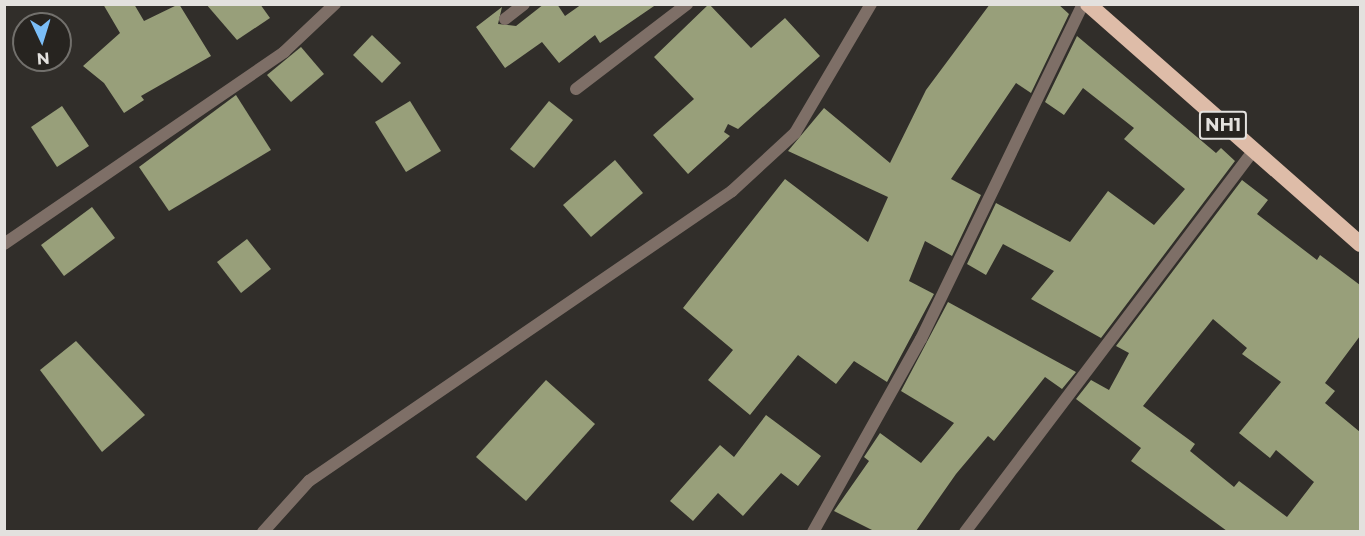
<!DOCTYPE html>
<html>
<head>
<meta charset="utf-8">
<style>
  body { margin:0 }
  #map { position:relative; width:1365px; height:536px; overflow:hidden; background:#312e2a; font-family:Montserrat,sans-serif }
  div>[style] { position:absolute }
  .building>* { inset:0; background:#989f7a }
  .minor>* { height:12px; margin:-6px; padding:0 6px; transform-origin:6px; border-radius:6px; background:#7e6f67 }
  .trunk>* { height:16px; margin:-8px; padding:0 8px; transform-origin:8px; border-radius:8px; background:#debca8 }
  span { translate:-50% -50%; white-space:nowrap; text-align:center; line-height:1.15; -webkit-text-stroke:6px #272420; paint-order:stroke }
  .shield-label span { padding:2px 4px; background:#272420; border:2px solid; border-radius:4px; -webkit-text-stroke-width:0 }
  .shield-label { font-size:18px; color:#e3e1de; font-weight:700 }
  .frame { position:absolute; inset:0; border:6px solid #e3e1de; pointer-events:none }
  .north { position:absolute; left:12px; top:12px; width:60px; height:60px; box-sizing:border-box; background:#272420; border:2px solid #72706c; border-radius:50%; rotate:176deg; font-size:16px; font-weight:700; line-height:24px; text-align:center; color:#e3e1de }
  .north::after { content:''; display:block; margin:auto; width:21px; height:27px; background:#7bbef8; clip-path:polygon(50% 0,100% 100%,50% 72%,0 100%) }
</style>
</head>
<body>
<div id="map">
  <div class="building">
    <div style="clip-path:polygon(103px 4px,134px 4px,144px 21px,179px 4px,211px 56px,141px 96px,144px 100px,124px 113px,104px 83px,83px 66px,120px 33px)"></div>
    <div style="clip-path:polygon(206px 4px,260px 4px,270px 18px,237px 40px)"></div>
    <div style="clip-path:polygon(544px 4px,557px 4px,565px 16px,582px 4px,657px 4px,600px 43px,595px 35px,559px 63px,542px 42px,505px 68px,476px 27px,502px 7px,498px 24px,516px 26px)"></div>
    <div style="clip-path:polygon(709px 4px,751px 48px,785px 18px,820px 56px,738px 129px,728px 124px,724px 132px,730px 136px,688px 174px,653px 135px,694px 99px,654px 57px)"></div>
    <div style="clip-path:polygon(990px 4px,1058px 4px,1069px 14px,1031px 93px,1016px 83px,951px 179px,981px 195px,952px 256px,925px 241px,909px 281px,934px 294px,887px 382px,854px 361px,836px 384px,798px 355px,750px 415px,708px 380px,733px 350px,683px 308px,785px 179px,868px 242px,888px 197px,788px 151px,824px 108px,890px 163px,926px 90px)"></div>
    <div style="clip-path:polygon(372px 35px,401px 63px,382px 83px,353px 55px)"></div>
    <div style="clip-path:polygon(1077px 36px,1216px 153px,1221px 148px,1235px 161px,1101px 338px,1031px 299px,1054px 271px,1003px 244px,986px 275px,967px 264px,996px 203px,1070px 242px,1108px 191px,1154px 225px,1185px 189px,1124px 139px,1134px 128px,1083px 88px,1064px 115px,1045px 102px)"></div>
    <div style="clip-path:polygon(301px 47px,324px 74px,291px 102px,267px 75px)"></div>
    <div style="clip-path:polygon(236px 95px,271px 150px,169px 211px,139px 167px)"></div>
    <div style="clip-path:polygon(410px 101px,441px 151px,406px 172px,375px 122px)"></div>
    <div style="clip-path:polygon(549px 101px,573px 120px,534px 168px,510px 149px)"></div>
    <div style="clip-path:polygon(62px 106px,89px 146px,57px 167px,31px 127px)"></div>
    <div style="clip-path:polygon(615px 160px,643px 193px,591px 237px,563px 205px)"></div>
    <div style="clip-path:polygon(evenodd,1242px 180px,1268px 200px,1257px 214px,1317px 260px,1320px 255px,1360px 285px,1360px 336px,1325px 383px,1335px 391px,1325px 403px,1360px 432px,1360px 531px,1227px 531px,1131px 461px,1141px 448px,1076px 399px,1091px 380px,1109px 390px,1129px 353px,1116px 346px,1242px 180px,1213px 319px,1247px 348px,1242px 354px,1281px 382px,1239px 433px,1270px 458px,1276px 450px,1314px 482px,1287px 517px,1239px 481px,1234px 487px,1190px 451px,1195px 444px,1143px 406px,1213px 319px)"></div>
    <div style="clip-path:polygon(92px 207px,115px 238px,64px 276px,41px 245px)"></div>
    <div style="clip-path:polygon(247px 239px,271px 269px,241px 293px,217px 262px)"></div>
    <div style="clip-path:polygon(948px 302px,1076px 372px,1062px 389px,1045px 377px,994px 441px,988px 436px,956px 474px,916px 531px,874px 531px,834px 511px,869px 461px,864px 457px,880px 433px,921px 463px,954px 423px,901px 391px)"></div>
    <div style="clip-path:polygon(76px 341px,145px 415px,102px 452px,40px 370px)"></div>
    <div style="clip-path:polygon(546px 380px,595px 424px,526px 501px,476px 457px)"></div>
    <div style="clip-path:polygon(766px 415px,821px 456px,798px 486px,781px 473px,743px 516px,718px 493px,693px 521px,670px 501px,720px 445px,734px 457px)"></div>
  </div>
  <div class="minor">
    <div style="left:505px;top:19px;width:24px;rotate:-38deg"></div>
    <div style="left:576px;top:89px;width:140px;rotate:-37.4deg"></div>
    <div style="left:4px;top:244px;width:340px;rotate:-34.4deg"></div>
    <div style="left:284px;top:52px;width:70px;rotate:-43.3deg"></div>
    <div style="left:263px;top:532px;width:69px;rotate:-48deg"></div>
    <div style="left:309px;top:481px;width:513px;rotate:-34.43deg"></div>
    <div style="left:732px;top:191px;width:86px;rotate:-42.6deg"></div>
    <div style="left:795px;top:133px;width:150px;rotate:-59.5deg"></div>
    <div style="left:813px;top:532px;width:221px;rotate:-60.8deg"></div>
    <div style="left:921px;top:339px;width:372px;rotate:-64.2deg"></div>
    <div style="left:965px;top:532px;width:478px;rotate:-52.9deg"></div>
  </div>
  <div class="trunk">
    <div style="left:1088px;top:4px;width:363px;rotate:41.4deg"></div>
  </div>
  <div class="shield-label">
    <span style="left:1223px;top:125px">NH1</span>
  </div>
  <div class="frame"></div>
  <div class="north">N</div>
</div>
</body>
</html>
